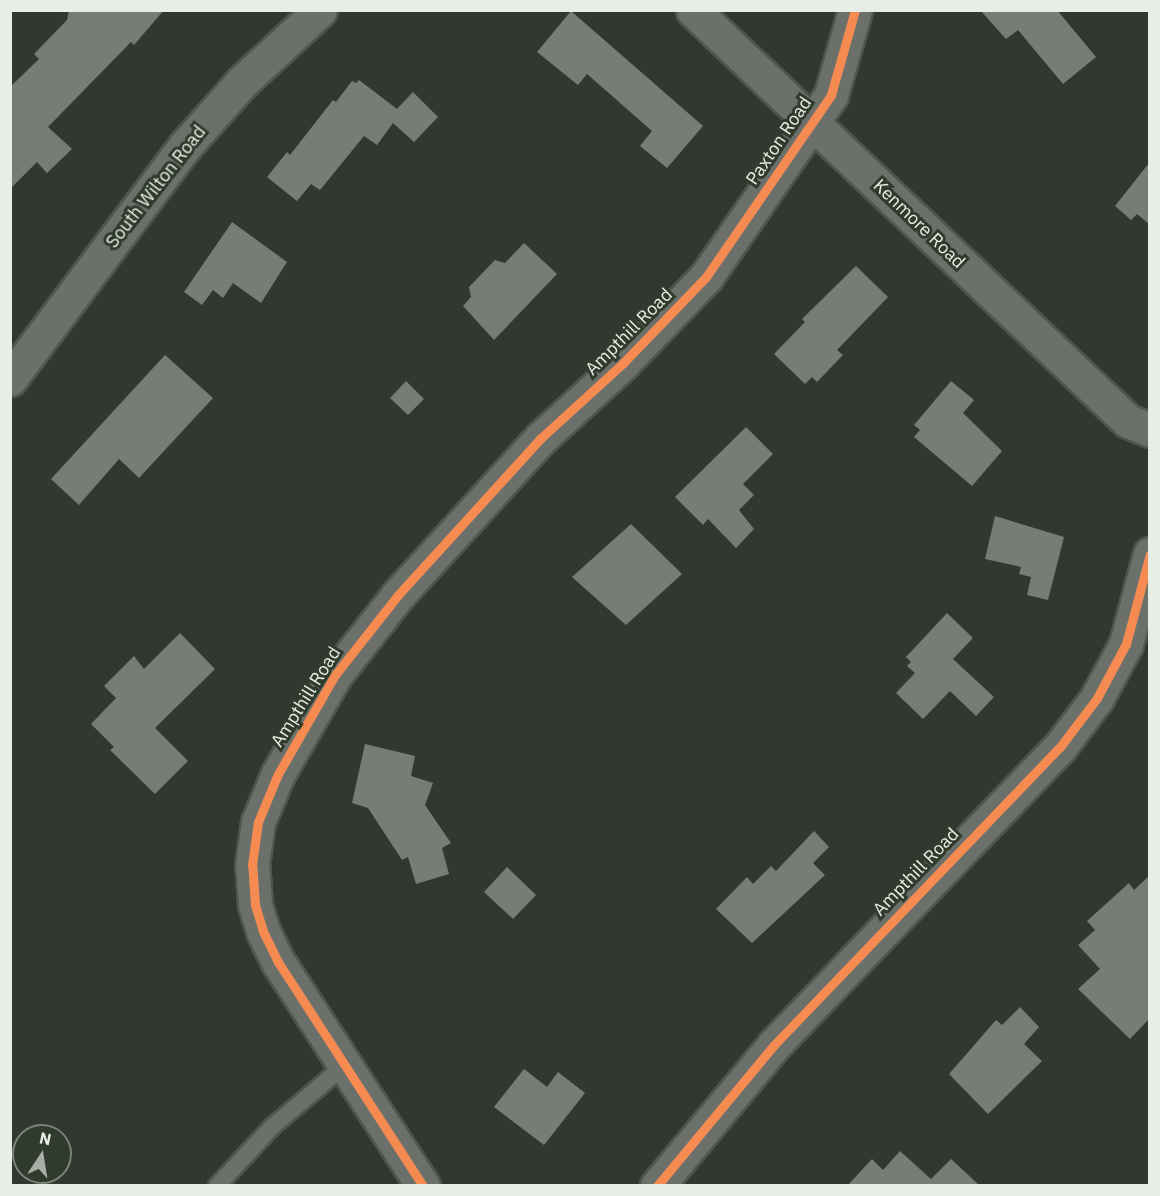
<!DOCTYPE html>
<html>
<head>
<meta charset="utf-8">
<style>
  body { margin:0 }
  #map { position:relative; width:1160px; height:1196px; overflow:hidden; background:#323831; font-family:"IBM Plex Sans",sans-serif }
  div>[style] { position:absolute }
  .building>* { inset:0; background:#777d76 }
  .roads { filter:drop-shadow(2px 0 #50554f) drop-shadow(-2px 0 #50554f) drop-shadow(0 2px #50554f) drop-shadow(0 -2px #50554f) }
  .lane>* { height:16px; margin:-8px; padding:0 8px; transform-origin:8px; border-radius:8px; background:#6c706b }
  .street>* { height:33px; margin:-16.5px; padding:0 16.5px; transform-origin:16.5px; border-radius:16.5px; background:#6c706b }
  .cycleway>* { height:9px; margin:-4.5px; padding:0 4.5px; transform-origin:4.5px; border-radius:4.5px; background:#f68b52 }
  span { translate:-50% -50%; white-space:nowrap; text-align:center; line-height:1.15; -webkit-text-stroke:6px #303b2e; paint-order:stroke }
  .street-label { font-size:18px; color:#e7eee6 }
  .frame { position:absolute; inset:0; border:12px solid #e7eee6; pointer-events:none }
  .north { position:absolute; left:12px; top:1124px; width:60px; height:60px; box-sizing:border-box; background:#303b2e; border:2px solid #798378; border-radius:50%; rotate:12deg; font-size:16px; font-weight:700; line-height:24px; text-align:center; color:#e7eee6 }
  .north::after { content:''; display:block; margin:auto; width:21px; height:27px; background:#a8aea7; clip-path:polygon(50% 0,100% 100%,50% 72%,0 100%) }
</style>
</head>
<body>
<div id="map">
  <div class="building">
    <div style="clip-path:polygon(69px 10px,164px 10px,134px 45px,131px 42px,48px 127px,72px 149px,47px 173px,37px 162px,10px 189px,10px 87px,39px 59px,34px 54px,67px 20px)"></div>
    <div style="clip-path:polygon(980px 10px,1057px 10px,1096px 57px,1063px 84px,1018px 30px,1006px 39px)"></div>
    <div style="clip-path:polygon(571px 11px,703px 126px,667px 168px,640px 146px,652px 131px,587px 74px,578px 85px,537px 52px)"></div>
    <div style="clip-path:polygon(359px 80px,397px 109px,413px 92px,438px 117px,414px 142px,393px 123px,377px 145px,364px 136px,320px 190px,311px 184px,297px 201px,267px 177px,287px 152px,290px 155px,333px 100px,336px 102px,352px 81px,356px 83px)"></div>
    <div style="clip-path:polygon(1149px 163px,1149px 224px,1137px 214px,1131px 220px,1115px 206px)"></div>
    <div style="clip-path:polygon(232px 222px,287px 262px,261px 303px,233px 283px,223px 298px,213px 290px,202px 305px,184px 292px)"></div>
    <div style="clip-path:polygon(524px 243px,557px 274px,494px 340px,463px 306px,471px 297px,469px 287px,495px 260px,505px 263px)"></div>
    <div style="clip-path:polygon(856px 266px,888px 297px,837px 350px,843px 355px,817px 382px,812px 377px,805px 384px,774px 354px,805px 322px,802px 319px)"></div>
    <div style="clip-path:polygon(165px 355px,213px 398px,139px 478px,119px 459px,79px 505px,51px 479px)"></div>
    <div style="clip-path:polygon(406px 381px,424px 399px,408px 415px,390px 398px)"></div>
    <div style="clip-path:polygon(951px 381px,974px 400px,963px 413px,1002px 451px,972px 486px,914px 437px,920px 430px,914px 425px)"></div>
    <div style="clip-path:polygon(746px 427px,773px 454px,743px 484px,754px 495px,739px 510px,754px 529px,736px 548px,708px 519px,703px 525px,675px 497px)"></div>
    <div style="clip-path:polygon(995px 516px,1064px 537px,1048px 600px,1027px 595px,1031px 577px,1019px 574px,1021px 567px,985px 559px)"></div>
    <div style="clip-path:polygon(631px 524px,682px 574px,626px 625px,572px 577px)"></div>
    <div style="clip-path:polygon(947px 613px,973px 638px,953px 659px,994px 697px,976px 716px,950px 691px,923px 719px,896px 693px,915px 673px,907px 666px,911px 662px,906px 657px)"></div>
    <div style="clip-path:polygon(180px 633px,215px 669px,155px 728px,188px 761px,155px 794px,110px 750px,114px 747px,91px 724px,116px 698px,104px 686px,134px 656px,144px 669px)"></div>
    <div style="clip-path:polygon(365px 744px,415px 756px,411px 776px,433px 783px,425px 805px,451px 843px,442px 848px,449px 874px,416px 884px,408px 857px,402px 860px,368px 808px,352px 803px)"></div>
    <div style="clip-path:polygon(814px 831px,829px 847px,813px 863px,825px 875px,752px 943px,716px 909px,747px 877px,753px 884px,771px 866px,776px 871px)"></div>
    <div style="clip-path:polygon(507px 867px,536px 895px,513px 919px,484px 892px)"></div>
    <div style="clip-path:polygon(1149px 876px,1149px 1019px,1130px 1039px,1078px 989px,1100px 969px,1078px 945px,1095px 930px,1087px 921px,1129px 883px,1134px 890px)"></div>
    <div style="clip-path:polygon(1020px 1007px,1039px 1027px,1024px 1044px,1042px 1061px,988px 1114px,949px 1074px,996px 1020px,1002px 1025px)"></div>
    <div style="clip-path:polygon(524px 1069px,547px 1087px,558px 1072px,585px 1093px,544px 1145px,494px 1107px)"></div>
    <div style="clip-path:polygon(900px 1151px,931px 1179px,951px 1159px,979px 1185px,848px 1185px,872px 1159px,883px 1170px)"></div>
  </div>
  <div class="roads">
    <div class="lane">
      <div style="left:217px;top:1186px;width:82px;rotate:-47deg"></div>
      <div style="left:273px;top:1126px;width:93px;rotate:-40.2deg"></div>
    </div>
    <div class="street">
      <div style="left:693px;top:10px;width:598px;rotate:43.38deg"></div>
      <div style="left:1128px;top:421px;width:24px;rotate:22deg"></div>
      <div style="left:10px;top:379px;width:291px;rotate:-53.1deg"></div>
      <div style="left:185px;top:146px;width:86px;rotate:-48.3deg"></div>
      <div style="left:242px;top:82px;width:106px;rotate:-42.7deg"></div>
      <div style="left:423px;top:1186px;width:267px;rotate:-122.9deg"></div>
      <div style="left:278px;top:962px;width:34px;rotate:-116deg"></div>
      <div style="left:263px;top:931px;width:28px;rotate:-107deg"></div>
      <div style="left:255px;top:904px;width:39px;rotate:-94deg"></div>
      <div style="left:252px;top:865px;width:43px;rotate:-82.1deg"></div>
      <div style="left:258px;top:822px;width:52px;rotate:-67.4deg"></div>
      <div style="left:278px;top:774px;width:114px;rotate:-60.1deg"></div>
      <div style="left:335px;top:675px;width:102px;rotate:-51.8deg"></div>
      <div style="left:398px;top:595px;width:212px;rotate:-47.7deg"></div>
      <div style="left:541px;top:438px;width:111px;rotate:-42.4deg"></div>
      <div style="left:623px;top:363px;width:120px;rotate:-46deg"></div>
      <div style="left:706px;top:277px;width:221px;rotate:-55.5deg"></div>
      <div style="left:831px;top:95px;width:88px;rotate:-74.2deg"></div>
      <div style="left:657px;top:1186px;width:183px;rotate:-50.3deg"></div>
      <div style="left:774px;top:1045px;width:413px;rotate:-46.2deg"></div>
      <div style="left:1060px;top:747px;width:61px;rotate:-52.9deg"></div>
      <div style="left:1097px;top:698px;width:61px;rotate:-61.8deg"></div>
      <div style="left:1126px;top:644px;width:93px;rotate:-75.1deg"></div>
    </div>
  </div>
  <div class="cycleway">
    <div style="left:423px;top:1186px;width:267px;rotate:-122.9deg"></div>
    <div style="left:278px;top:962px;width:34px;rotate:-116deg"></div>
    <div style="left:263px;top:931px;width:28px;rotate:-107deg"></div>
    <div style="left:255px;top:904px;width:39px;rotate:-94deg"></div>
    <div style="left:252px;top:865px;width:43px;rotate:-82.1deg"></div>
    <div style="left:258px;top:822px;width:52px;rotate:-67.4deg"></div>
    <div style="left:278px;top:774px;width:114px;rotate:-60.1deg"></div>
    <div style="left:335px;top:675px;width:102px;rotate:-51.8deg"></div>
    <div style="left:398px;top:595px;width:212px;rotate:-47.7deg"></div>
    <div style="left:541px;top:438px;width:111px;rotate:-42.4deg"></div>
    <div style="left:623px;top:363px;width:120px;rotate:-46deg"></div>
    <div style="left:706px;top:277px;width:221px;rotate:-55.5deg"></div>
    <div style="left:831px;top:95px;width:88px;rotate:-74.2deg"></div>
    <div style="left:657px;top:1186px;width:183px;rotate:-50.3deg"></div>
    <div style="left:774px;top:1045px;width:413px;rotate:-46.2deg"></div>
    <div style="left:1060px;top:747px;width:61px;rotate:-52.9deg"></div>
    <div style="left:1097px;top:698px;width:61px;rotate:-61.8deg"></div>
    <div style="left:1126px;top:644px;width:93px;rotate:-75.1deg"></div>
  </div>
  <div class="street-label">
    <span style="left:779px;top:141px;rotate:-56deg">Paxton Road</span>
    <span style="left:156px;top:187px;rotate:-52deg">South Wilton Road</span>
    <span style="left:919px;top:224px;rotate:44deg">Kenmore Road</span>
    <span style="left:629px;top:332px;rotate:-45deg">Ampthill Road</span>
    <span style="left:306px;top:697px;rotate:-58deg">Ampthill Road</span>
    <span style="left:916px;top:872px;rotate:-46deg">Ampthill Road</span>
  </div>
  <div class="frame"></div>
  <div class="north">N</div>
</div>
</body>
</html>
